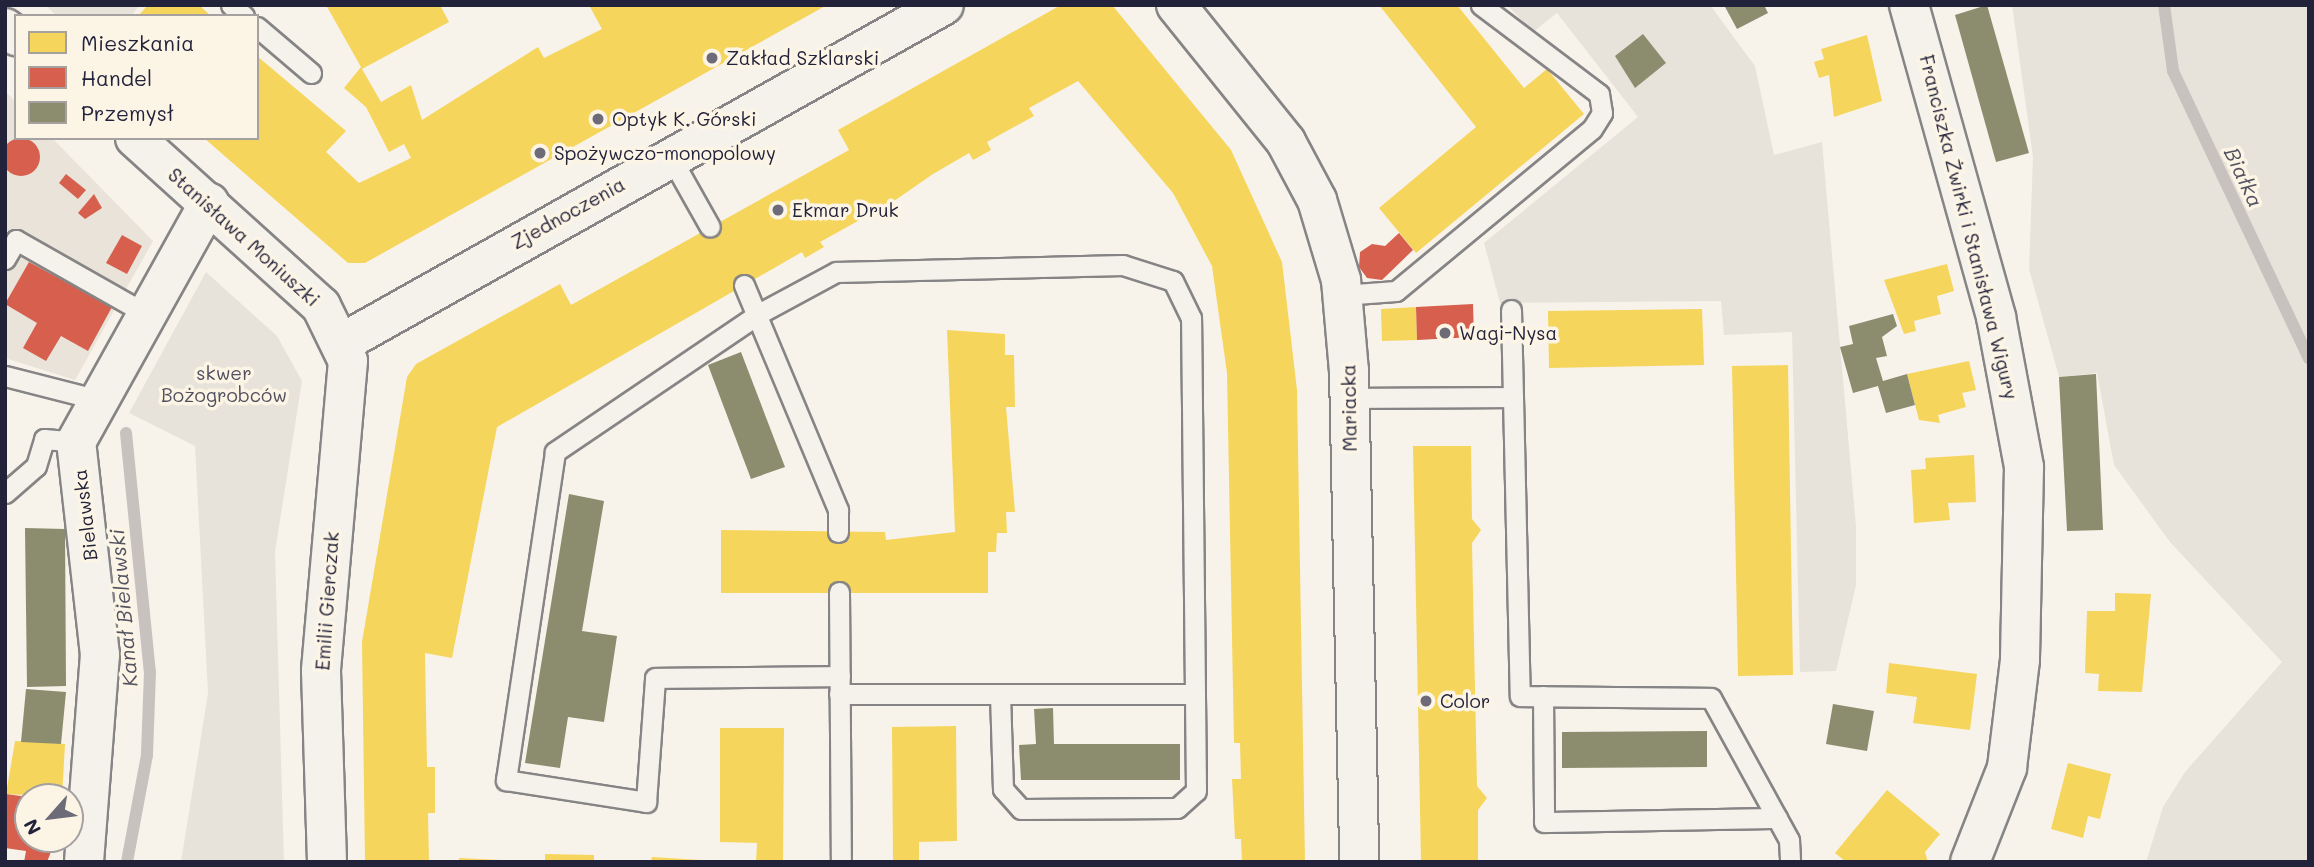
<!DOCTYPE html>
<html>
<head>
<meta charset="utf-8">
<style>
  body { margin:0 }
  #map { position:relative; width:2314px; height:867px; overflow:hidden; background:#f7f3ea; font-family:Mali,sans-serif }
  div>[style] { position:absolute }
  .built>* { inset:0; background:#e9e3d9 }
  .green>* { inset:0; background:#e8e3da }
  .homes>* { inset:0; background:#f6d55c }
  .shops>* { inset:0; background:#d6604d }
  .round { border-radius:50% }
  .industry>* { inset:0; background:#8c8c6e }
  .stream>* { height:12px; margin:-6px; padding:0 6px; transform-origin:6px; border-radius:6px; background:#c7c2be }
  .roads { filter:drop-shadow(2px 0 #868485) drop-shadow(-2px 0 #868485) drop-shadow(0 2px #868485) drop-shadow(0 -2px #868485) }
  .lane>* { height:19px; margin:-9.5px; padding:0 9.5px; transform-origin:9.5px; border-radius:9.5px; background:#f5f2ec }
  .street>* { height:38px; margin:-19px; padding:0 19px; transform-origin:19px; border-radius:19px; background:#f5f2ec }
  .secondary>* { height:38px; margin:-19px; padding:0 19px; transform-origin:19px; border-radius:19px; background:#f5f2ec }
  .dots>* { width:19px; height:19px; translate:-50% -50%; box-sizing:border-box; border:4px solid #fcf5e5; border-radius:50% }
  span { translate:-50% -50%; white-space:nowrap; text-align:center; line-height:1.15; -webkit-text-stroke:7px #fcf5e5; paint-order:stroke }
  .poi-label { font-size:19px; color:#22223b }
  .left { translate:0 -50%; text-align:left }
  .street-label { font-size:19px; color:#22223b }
  .park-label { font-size:19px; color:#504f5f }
  .water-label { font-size:21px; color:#545362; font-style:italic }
  .frame { position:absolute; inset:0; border:7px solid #22223b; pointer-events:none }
  .legend { position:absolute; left:14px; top:14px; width:245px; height:126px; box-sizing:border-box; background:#fcf5e5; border:2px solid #a5a1a1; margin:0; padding:9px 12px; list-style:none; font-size:21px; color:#22223b }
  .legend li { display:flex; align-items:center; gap:14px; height:35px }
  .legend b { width:35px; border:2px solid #a5a1a1 }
  .north { position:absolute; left:14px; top:783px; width:70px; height:70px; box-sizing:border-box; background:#fcf5e5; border:2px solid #a5a1a1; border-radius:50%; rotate:242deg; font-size:19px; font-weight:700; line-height:28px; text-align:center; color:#22223b }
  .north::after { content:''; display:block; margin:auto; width:24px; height:32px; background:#6d6b78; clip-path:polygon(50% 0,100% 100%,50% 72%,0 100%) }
</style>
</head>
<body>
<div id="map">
  <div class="built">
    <div style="clip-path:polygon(5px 91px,16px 102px,16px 138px,52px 138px,153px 241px,75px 380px,5px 358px)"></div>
  </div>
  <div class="green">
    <div style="clip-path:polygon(45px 5px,140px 5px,131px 16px,57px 16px)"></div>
    <div style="clip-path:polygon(1507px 5px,1710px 5px,1755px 66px,1774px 155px,1822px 142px,1856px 526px,1856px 585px,1836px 671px,1800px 672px,1792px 332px,1724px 335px,1721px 301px,1500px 303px,1484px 243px,1638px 117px,1557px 13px,1533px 32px)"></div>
    <div style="clip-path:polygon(2012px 5px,2309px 5px,2309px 862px,2146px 862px,2163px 807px,2185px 772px,2282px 662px,2170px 542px,2114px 465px,2097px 373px,2059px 377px,2029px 269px,2033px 157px)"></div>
    <div style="clip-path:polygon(206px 272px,277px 336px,302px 381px,275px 552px,284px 862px,181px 862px,208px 693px,195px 446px,129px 413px)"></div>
  </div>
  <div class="homes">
    <div style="clip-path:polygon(148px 5px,199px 5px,211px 16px,138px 16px)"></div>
    <div style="clip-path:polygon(326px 5px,440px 5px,449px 22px,362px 69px,381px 102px,411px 85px,422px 120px,538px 47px,544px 58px,602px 29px,589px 5px,827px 5px,365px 263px,348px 263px,204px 138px,257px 138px,257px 56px,346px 131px,326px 152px,359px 183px,411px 158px,404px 144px,389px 152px,366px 107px,344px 88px,361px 67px)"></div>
    <div style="clip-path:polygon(1061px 5px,1112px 5px,1231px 150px,1282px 262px,1297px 390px,1305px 862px,1242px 862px,1241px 839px,1235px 839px,1232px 779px,1241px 779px,1240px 743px,1234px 743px,1227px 373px,1212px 266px,1173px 193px,1078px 81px,1029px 108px,1034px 116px,987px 142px,991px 150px,973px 160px,969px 153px,933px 174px,894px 201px,897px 207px,879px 217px,876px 211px,820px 242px,824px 247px,805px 258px,802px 252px,497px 427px,452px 658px,425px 653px,427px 767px,435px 767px,435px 813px,428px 813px,429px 862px,365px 862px,362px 642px,407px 377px,416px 364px,560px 284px,571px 305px,849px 150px,838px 130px)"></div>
    <div style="clip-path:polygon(1379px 5px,1457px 5px,1524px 88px,1547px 69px,1584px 114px,1416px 253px,1379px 208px,1476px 127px)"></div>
    <div style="clip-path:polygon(1867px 35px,1882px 101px,1834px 117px,1829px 75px,1819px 78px,1814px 62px,1824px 59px,1821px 49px)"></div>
    <div style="clip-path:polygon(1947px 264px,1954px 291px,1937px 296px,1941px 314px,1914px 321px,1916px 331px,1904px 334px,1884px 280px)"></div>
    <div style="clip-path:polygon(1416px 307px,1417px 340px,1382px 341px,1381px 309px)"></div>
    <div style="clip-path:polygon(1702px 309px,1704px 365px,1549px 368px,1548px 311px)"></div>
    <div style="clip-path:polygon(947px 330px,1005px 334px,1005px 355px,1014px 355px,1015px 407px,1006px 407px,1015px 512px,1006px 512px,1007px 533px,997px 533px,996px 552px,988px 552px,988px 593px,721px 593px,721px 530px,885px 532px,886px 540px,955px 532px)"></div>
    <div style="clip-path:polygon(1969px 361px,1976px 390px,1962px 393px,1966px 407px,1938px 415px,1940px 423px,1919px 420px,1907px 374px)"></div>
    <div style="clip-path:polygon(1788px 365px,1793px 675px,1738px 676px,1732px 366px)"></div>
    <div style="clip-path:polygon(1413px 446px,1471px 446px,1472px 519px,1481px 530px,1472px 543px,1477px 786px,1487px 798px,1478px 810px,1478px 862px,1421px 862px)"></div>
    <div style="clip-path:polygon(1974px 455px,1976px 502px,1948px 503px,1950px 520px,1914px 523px,1911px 470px,1926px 469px,1925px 458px)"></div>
    <div style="clip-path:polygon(2115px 593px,2151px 594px,2142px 692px,2098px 691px,2099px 674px,2085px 673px,2087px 611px,2115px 611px)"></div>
    <div style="clip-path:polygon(1889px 663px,1977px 674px,1970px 730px,1913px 723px,1917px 697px,1886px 693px)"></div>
    <div style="clip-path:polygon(956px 726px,957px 841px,919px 842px,919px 862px,893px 862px,892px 727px)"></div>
    <div style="clip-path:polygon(720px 728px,784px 728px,783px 862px,756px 862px,757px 843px,720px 842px)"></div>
    <div style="clip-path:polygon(15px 741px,65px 744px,62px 797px,6px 794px)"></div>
    <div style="clip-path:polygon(2068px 763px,2111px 774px,2100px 819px,2088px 816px,2083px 838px,2051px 829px)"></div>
    <div style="clip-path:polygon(1887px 790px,1940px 834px,1925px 852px,1928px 862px,1846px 862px,1835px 853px)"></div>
    <div style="clip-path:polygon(545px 854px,594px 855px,594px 862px,545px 862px)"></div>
    <div style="clip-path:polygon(652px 857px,701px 860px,701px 862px,651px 862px)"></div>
    <div style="clip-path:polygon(459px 858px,501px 860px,501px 862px,459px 862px)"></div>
  </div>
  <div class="shops">
    <div class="round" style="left:2px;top:138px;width:38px;height:38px"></div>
    <div style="clip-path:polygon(66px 174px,86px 190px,78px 199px,59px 183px)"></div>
    <div style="clip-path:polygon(94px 194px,102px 208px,85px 219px,78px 213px)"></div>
    <div style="clip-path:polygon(1399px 233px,1413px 250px,1382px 280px,1367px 278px,1359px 267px,1360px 252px,1372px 244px,1385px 246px)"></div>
    <div style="clip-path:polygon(122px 235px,142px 246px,127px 274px,106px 263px)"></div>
    <div style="clip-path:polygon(29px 262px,112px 307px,88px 351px,61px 336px,46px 361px,23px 348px,37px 323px,5px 304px)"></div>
    <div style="clip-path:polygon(1473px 304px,1474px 337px,1417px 340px,1416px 307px)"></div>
    <div style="clip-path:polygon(6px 794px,28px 797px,28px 839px,56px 839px,47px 862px,24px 862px,26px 851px,5px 848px)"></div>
  </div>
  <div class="industry">
    <div style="clip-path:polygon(1724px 5px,1764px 5px,1768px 13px,1737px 29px)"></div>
    <div style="clip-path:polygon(1987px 5px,2029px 153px,1996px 162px,1955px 15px)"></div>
    <div style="clip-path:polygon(1643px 34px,1666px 63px,1635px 88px,1615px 56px)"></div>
    <div style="clip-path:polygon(1893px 314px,1897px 326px,1882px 337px,1887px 356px,1876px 358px,1883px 381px,1907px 374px,1915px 405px,1886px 413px,1878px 386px,1853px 393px,1840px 347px,1853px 344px,1849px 326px)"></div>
    <div style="clip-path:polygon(741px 352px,785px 467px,751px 479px,708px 365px)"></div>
    <div style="clip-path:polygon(2096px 374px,2103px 530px,2067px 531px,2059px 377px)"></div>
    <div style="clip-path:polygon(569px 494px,604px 501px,582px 631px,617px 636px,604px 722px,568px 717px,560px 768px,525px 763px)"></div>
    <div style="clip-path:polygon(25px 528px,65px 529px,66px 686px,27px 687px)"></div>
    <div style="clip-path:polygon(26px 689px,66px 692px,61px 744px,21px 742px)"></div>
    <div style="clip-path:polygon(1833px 704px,1874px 711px,1867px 751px,1826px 744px)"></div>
    <div style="clip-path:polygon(1053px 708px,1054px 744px,1180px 744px,1180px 780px,1021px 780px,1019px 745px,1036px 744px,1034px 709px)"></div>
    <div style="clip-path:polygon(1707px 731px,1707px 767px,1562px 768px,1562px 732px)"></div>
  </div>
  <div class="stream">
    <div style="left:2164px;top:5px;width:67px;rotate:82.2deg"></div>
    <div style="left:2173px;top:71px;width:318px;rotate:64.7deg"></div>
    <div style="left:126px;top:433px;width:240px;rotate:84.3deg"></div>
    <div style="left:150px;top:672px;width:83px;rotate:92.1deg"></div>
    <div style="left:147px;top:755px;width:109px;rotate:100.6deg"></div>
  </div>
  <div class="roads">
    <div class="lane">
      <div style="left:231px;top:5px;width:17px;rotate:40deg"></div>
      <div style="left:257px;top:27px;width:71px;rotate:40.4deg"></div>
      <div style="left:670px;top:156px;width:81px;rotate:60.6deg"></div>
      <div style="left:5px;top:259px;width:22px;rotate:-60deg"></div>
      <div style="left:16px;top:240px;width:150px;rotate:29.6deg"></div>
      <div style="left:744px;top:285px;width:244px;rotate:67.3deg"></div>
      <div style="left:838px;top:510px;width:22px;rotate:90deg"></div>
      <div style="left:1342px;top:295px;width:54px;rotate:-4.2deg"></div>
      <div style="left:1396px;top:291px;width:254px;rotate:-39.6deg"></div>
      <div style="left:1592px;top:129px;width:19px;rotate:-58deg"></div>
      <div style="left:1602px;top:113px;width:19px;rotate:-99deg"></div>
      <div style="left:1599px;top:94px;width:148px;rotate:-143deg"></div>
      <div style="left:1511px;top:310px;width:87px;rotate:88.7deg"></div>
      <div style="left:5px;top:376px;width:93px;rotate:14.3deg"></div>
      <div style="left:1349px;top:398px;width:164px;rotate:-0.3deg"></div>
      <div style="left:1513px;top:397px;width:299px;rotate:88.7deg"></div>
      <div style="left:1520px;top:696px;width:191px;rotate:0.6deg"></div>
      <div style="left:1711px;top:698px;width:162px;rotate:61.2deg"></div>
      <div style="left:1789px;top:840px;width:22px;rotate:87deg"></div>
      <div style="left:5px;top:493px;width:41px;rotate:-41.1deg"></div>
      <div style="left:36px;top:466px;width:28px;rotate:-73deg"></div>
      <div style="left:44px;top:439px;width:32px;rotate:5deg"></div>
      <div style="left:839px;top:592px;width:270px;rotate:89.6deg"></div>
      <div style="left:839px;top:694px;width:356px"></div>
      <div style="left:1195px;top:694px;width:376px;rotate:-90.6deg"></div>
      <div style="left:1191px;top:318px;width:41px;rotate:-115.9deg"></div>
      <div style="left:1173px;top:281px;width:52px;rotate:-162.3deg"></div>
      <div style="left:1123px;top:265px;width:287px;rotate:178.6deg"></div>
      <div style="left:836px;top:272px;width:86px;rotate:151.7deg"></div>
      <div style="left:760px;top:313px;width:248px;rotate:145.9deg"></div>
      <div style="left:555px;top:452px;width:332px;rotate:98.5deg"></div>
      <div style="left:506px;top:780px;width:142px;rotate:8.9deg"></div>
      <div style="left:646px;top:802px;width:124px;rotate:-85.8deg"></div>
      <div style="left:655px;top:678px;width:185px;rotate:-0.6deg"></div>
      <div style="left:1000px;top:694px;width:95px;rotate:88.2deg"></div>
      <div style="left:1003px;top:789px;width:27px;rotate:48deg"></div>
      <div style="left:1021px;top:809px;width:156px;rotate:-0.4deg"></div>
      <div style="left:1177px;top:808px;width:25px;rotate:-42deg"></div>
      <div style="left:1196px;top:791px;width:97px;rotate:-90.6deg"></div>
      <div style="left:1543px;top:696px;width:126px;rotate:89.5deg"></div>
      <div style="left:1544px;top:822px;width:233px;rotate:-1deg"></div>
    </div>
    <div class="street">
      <div style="left:1176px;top:5px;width:176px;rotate:51.2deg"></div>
      <div style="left:1286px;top:142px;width:66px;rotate:61.9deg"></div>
      <div style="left:1317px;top:200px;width:84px;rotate:73.3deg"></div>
      <div style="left:1341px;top:280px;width:91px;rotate:85deg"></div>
      <div style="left:1349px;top:371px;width:491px;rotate:88.8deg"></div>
      <div style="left:1909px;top:5px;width:324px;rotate:74.4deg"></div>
      <div style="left:1996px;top:317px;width:153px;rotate:79.4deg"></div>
      <div style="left:2024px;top:467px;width:193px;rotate:91.2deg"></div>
      <div style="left:2020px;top:660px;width:109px;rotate:96.9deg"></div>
      <div style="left:2007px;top:768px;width:101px;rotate:111.5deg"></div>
      <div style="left:342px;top:343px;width:690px;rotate:-29.31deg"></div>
      <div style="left:84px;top:862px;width:208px;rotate:-85.6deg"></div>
      <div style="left:100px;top:655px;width:214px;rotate:-96.4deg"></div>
      <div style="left:76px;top:442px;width:274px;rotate:-60.9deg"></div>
    </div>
    <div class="secondary">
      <div style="left:5px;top:28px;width:14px;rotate:36deg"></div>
      <div style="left:135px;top:138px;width:251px;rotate:42.1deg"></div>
      <div style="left:321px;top:306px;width:61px;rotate:63.9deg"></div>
      <div style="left:348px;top:361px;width:311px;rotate:95deg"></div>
      <div style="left:321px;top:671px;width:191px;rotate:88.2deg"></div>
    </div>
  </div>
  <div class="dots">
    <div style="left:712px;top:58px;background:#6d6b78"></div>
    <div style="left:598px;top:119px;background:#6d6b78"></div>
    <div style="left:540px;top:153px;background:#6d6b78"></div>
    <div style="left:778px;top:210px;background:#6d6b78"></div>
    <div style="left:1445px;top:333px;background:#6d6b78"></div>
    <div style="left:1426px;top:701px;background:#6d6b78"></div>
  </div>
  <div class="poi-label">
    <span class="left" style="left:726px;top:58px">Zakład Szklarski</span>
    <span class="left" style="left:612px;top:119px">Optyk K. Górski</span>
    <span class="left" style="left:554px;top:153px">Spożywczo-monopolowy</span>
    <span class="left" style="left:792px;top:210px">Ekmar Druk</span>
    <span class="left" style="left:1459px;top:333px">Wagi-Nysa</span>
    <span class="left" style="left:1440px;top:701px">Color</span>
  </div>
  <div class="street-label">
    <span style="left:568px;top:213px;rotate:-29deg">Zjednoczenia</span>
    <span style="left:1969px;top:227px;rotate:76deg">Franciszka Żwirki i Stanisława Wigury</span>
    <span style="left:244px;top:237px;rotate:42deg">Stanisława Moniuszki</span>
    <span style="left:1349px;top:408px;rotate:-91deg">Mariacka</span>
    <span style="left:85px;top:515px;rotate:-97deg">Bielawska</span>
    <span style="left:327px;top:601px;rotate:-86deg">Emilii Gierczak</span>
  </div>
  <div class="park-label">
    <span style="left:224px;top:384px">skwer<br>Bożogrobców</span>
  </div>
  <div class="water-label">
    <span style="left:2244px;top:177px;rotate:65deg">Białka</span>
    <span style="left:123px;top:608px;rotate:-95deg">Kanał Bielawski</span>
  </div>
  <div class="frame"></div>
  <ul class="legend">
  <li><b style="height:19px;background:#f6d55c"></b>Mieszkania</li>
  <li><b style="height:19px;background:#d6604d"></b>Handel</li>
  <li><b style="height:19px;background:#8c8c6e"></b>Przemysł</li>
  </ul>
  <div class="north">N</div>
</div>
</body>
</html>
